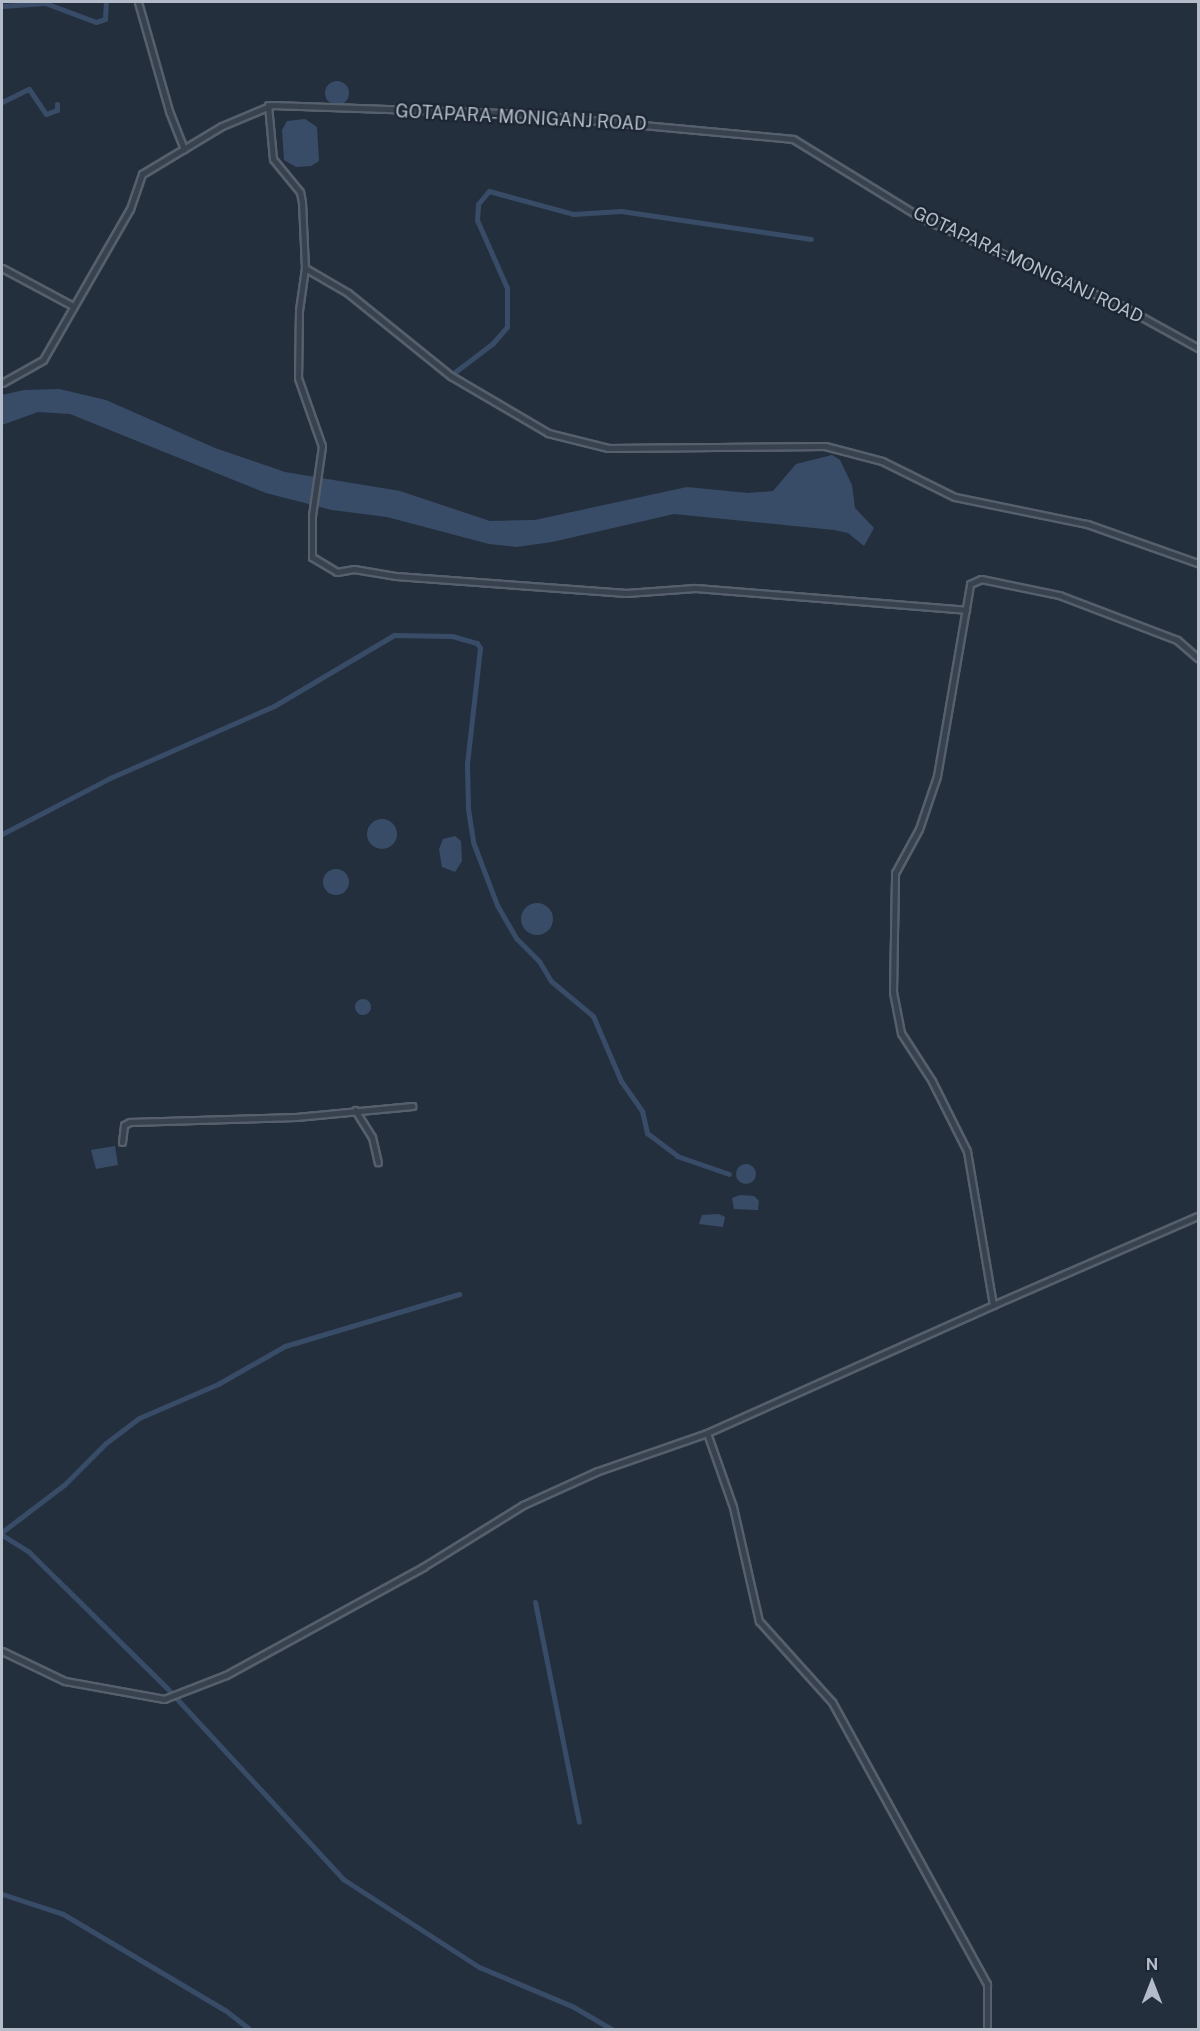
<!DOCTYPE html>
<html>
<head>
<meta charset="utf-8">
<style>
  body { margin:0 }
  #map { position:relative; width:1200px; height:2031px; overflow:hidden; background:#242f3e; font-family:"Public Sans",sans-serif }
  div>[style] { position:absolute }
  .water>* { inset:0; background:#394c67 }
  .round { border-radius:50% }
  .canal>* { height:5px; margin:-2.5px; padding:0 2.5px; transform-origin:2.5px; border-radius:2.5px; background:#394c67 }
  .roads { filter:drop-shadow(2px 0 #565f6c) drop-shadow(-2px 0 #565f6c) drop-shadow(0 2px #565f6c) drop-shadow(0 -2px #565f6c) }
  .street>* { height:5px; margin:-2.5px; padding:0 2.5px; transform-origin:2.5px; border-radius:2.5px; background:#38414e }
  span { translate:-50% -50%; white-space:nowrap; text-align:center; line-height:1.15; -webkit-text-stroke:5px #1d2633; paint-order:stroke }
  .street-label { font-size:18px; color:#b4bcc9 }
  .frame { position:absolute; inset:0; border:3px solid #b4bcc9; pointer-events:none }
  .north { position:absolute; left:1122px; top:1953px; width:60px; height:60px; -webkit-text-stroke:4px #1d2633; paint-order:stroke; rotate:0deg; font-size:16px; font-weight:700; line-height:24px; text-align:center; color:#b4bcc9 }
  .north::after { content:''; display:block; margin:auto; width:21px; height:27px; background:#b4bcc9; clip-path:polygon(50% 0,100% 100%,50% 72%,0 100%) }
</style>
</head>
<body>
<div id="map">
  <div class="water">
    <div class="round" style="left:325px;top:81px;width:24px;height:24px"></div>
    <div style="clip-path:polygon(305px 119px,317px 127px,319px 161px,311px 166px,296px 167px,284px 160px,282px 130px,287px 121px)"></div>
    <div style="clip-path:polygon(59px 389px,106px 400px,215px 448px,285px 472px,400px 491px,490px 521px,535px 520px,687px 487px,748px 493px,773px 491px,796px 464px,832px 455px,840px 460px,852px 485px,855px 508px,874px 528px,864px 546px,848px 533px,834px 530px,674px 514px,552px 542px,516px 547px,489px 544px,387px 517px,332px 510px,266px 493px,70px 414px,38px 412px,2px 425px,2px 395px,24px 390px)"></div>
    <div class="round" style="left:367px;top:819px;width:30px;height:30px"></div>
    <div style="clip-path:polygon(455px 836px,461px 841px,462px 861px,455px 872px,442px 867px,439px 849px,443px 839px)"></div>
    <div class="round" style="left:323px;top:869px;width:26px;height:26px"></div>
    <div class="round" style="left:521px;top:903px;width:32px;height:32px"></div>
    <div class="round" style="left:355px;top:999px;width:16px;height:16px"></div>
    <div style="clip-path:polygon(115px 1146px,118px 1165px,96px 1169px,91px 1150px)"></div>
    <div class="round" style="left:736px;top:1164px;width:20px;height:20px"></div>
    <div style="clip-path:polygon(740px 1195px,754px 1196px,759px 1201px,758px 1210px,734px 1209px,732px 1198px)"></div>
    <div style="clip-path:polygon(719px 1214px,725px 1217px,723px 1227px,699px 1224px,702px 1215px)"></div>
  </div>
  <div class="canal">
    <div style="left:2px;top:6px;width:43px;rotate:-4deg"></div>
    <div style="left:45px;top:3px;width:54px;rotate:20.4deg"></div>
    <div style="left:96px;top:22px;width:9px;rotate:-18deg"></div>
    <div style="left:105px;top:19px;width:17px;rotate:-87deg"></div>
    <div style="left:2px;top:102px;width:30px;rotate:-26deg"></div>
    <div style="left:29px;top:89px;width:30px;rotate:56deg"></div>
    <div style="left:46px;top:114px;width:12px;rotate:-20deg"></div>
    <div style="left:57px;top:110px;width:6px;rotate:-90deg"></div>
    <div style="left:455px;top:372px;width:48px;rotate:-37.3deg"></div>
    <div style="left:493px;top:343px;width:21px;rotate:-49deg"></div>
    <div style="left:507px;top:327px;width:39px;rotate:-90deg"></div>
    <div style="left:507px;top:288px;width:74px;rotate:-113.8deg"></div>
    <div style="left:477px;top:220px;width:16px;rotate:-86deg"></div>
    <div style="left:478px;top:204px;width:17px;rotate:-50deg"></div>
    <div style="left:489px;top:191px;width:87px;rotate:15.3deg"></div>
    <div style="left:573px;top:214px;width:48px;rotate:-3.6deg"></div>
    <div style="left:621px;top:211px;width:192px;rotate:8.4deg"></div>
    <div style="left:2px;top:834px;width:122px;rotate:-27.4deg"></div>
    <div style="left:110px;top:778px;width:179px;rotate:-23.7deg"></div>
    <div style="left:274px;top:706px;width:139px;rotate:-30.6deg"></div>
    <div style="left:394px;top:635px;width:58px;rotate:1deg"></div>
    <div style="left:452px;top:636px;width:26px;rotate:16deg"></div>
    <div style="left:477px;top:643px;width:6px;rotate:59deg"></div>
    <div style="left:480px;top:648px;width:117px;rotate:96.4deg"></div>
    <div style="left:467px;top:764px;width:45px;rotate:88.7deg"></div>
    <div style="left:468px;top:809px;width:33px;rotate:81deg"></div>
    <div style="left:473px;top:842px;width:67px;rotate:69.1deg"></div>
    <div style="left:497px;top:905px;width:39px;rotate:60deg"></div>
    <div style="left:517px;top:939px;width:31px;rotate:45deg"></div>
    <div style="left:539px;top:961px;width:23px;rotate:59deg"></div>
    <div style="left:551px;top:981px;width:55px;rotate:39.8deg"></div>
    <div style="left:593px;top:1016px;width:71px;rotate:66.7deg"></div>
    <div style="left:621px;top:1081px;width:37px;rotate:55deg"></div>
    <div style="left:642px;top:1111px;width:23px;rotate:77deg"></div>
    <div style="left:647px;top:1133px;width:38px;rotate:37deg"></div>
    <div style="left:677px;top:1156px;width:55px;rotate:19.1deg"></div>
    <div style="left:2px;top:1532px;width:78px;rotate:-37.2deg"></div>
    <div style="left:64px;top:1485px;width:59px;rotate:-45deg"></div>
    <div style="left:106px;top:1443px;width:41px;rotate:-37.1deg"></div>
    <div style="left:139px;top:1418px;width:86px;rotate:-23.3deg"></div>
    <div style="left:218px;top:1384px;width:77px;rotate:-29.6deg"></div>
    <div style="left:285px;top:1346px;width:182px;rotate:-16.6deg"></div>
    <div style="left:2px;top:1535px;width:32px;rotate:32deg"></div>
    <div style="left:29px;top:1552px;width:191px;rotate:44.6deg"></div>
    <div style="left:165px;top:1686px;width:263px;rotate:47.3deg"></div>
    <div style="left:343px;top:1879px;width:162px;rotate:32.9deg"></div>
    <div style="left:479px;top:1967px;width:101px;rotate:22.8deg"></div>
    <div style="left:572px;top:2006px;width:48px;rotate:30.3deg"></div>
    <div style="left:535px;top:1602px;width:224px;rotate:78.7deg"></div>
    <div style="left:2px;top:1894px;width:64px;rotate:18.2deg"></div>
    <div style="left:63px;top:1914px;width:188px;rotate:30.7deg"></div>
    <div style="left:225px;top:2010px;width:33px;rotate:38deg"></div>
  </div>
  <div class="roads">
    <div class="street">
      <div style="left:138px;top:2px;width:113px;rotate:74.1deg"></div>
      <div style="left:169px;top:111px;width:41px;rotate:68.5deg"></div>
      <div style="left:268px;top:105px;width:54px;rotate:84.7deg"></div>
      <div style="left:273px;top:159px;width:43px;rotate:50.7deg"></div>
      <div style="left:300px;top:192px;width:10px;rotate:79deg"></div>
      <div style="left:302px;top:202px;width:66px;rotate:87.4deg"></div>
      <div style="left:305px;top:268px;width:42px;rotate:98.1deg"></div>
      <div style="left:299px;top:310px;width:68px;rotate:90.8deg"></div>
      <div style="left:298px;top:378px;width:72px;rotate:70.6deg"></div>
      <div style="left:322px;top:446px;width:70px;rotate:98.2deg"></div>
      <div style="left:312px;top:515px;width:42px;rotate:90deg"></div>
      <div style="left:312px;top:557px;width:29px;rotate:31deg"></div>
      <div style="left:337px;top:572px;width:17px;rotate:-10deg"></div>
      <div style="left:354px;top:569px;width:43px;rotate:9.5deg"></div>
      <div style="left:396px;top:576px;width:231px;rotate:4.2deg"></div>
      <div style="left:626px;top:593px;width:69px;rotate:-4.1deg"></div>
      <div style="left:695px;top:588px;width:272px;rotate:4.6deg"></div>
      <div style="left:2px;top:268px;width:81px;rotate:28.2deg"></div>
      <div style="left:305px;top:268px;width:50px;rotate:30.2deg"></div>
      <div style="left:348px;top:293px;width:132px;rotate:38.9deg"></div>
      <div style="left:451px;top:376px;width:113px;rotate:30.4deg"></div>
      <div style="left:548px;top:433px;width:62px;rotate:14deg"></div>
      <div style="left:608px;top:448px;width:217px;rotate:-0.5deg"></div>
      <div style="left:825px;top:446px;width:59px;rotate:14.7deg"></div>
      <div style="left:882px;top:461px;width:81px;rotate:26.3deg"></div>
      <div style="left:955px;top:497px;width:135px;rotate:11.6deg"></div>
      <div style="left:1087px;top:524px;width:118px;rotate:19.4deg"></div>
      <div style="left:2px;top:383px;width:47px;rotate:-29.3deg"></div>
      <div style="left:43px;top:360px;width:174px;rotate:-60.1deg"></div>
      <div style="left:130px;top:209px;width:37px;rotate:-71deg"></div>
      <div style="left:142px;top:174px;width:93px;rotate:-31deg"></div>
      <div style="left:222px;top:126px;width:54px;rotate:-22.8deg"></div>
      <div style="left:272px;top:105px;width:252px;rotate:2deg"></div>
      <div style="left:524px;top:114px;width:270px;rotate:5.3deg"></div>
      <div style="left:793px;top:139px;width:153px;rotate:31.6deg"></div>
      <div style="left:923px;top:219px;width:217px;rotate:23.6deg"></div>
      <div style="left:1122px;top:306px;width:87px;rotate:28.9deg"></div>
      <div style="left:355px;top:1110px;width:32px;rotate:58deg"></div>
      <div style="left:372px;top:1137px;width:26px;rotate:77deg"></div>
      <div style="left:122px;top:1142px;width:17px;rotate:-83deg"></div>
      <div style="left:124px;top:1125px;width:7px;rotate:-27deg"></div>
      <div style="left:130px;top:1122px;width:166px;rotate:-1.7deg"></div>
      <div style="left:296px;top:1117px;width:117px;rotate:-5.4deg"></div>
      <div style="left:993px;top:1305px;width:223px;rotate:-23.5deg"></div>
      <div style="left:707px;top:1433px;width:78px;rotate:70.6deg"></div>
      <div style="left:733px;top:1507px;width:117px;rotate:77.2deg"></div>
      <div style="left:759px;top:1621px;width:109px;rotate:48deg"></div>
      <div style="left:832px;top:1702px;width:322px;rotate:61.2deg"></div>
      <div style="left:987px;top:1984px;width:46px;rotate:90deg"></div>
      <div style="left:2px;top:1651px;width:70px;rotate:25.5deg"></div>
      <div style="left:65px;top:1681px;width:101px;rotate:10.3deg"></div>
      <div style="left:164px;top:1699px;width:66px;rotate:-21.2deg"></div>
      <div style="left:226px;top:1675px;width:225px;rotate:-28.7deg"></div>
      <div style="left:423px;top:1567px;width:118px;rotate:-31.8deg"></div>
      <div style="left:523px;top:1505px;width:82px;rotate:-24.4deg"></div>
      <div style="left:598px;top:1471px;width:115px;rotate:-19.2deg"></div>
      <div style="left:707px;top:1433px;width:313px;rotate:-24.1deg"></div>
      <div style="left:993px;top:1305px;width:156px;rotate:-99.6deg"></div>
      <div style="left:967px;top:1151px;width:78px;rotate:-116.6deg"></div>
      <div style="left:932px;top:1081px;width:57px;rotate:-122.9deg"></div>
      <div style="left:901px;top:1033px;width:42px;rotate:-101deg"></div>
      <div style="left:893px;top:992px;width:119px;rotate:-89deg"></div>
      <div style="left:895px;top:873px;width:50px;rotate:-61.4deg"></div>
      <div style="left:919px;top:829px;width:56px;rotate:-71.2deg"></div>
      <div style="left:937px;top:776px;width:195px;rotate:-80.2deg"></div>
      <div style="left:970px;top:584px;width:12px;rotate:-24deg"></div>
      <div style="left:981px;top:579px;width:80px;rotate:11.6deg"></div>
      <div style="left:1059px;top:595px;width:126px;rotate:20.9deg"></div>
      <div style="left:1177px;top:640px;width:28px;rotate:41deg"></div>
    </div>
  </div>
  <div class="street-label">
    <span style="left:521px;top:118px;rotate:3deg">GOTAPARA-MONIGANJ ROAD</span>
    <span style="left:1028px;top:265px;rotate:25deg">GOTAPARA-MONIGANJ ROAD</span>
  </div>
  <div class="frame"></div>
  <div class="north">N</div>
</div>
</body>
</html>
